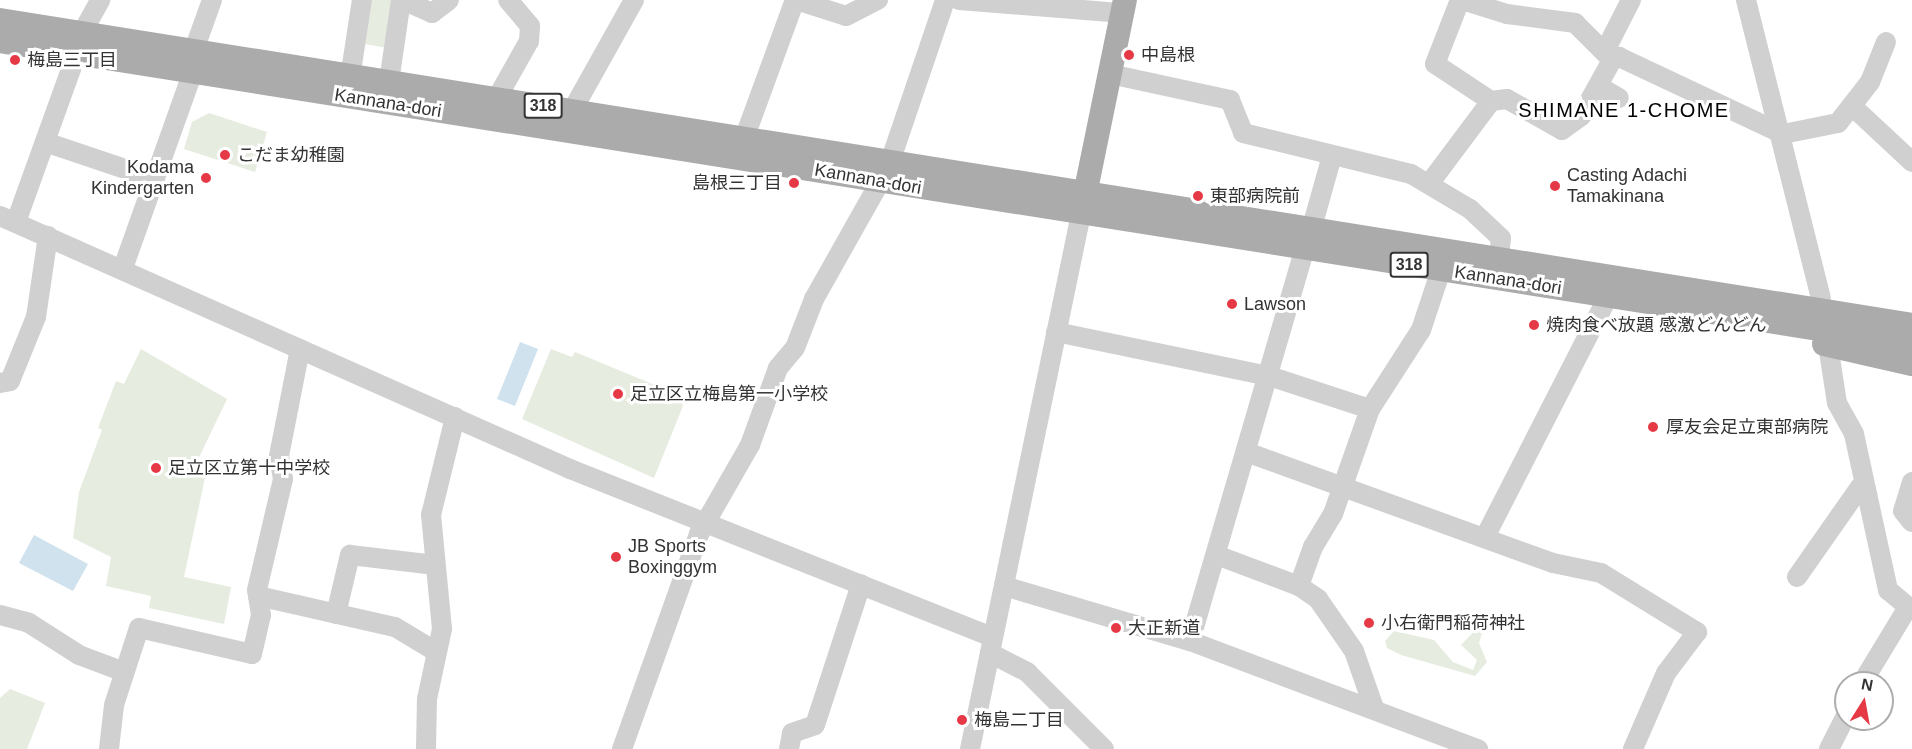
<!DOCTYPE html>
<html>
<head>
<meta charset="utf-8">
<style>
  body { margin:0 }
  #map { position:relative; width:1912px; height:749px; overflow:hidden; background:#fff; font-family:Helvetica,"Noto Sans JP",sans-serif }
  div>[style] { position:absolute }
  .green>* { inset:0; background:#e6ecdf }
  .water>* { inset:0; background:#cfe2ee }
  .minor>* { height:20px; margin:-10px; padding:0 10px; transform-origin:10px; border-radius:10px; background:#d0d0d0 }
  .major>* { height:24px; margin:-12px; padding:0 12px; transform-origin:12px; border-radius:12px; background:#ababab }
  .dots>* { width:16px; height:16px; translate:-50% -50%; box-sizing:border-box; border:3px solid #fff; border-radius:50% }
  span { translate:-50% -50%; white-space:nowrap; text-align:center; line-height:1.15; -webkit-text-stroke:6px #fff; paint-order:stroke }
  .shield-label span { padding:2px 4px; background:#fff; border:2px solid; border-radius:4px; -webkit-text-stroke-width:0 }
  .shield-label { font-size:16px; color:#333; font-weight:700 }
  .poi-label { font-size:18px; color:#333 }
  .left { translate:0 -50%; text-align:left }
  .right { translate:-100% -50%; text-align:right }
  .street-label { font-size:18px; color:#333 }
  .neighbourhood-label { font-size:20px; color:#000; letter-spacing:1.5px }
  .north { position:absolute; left:1834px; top:671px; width:60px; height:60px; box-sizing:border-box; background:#fff; border:2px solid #adadad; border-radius:50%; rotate:11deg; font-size:16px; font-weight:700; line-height:24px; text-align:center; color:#333 }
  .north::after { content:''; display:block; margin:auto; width:21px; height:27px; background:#e63946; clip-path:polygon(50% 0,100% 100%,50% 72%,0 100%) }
</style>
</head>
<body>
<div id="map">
  <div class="green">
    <div style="clip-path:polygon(371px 0,395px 0,387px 48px,365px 44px)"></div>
    <div style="clip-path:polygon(209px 113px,267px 132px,255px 172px,184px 149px,192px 122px)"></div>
    <div style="clip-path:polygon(141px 349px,227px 399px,193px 470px,206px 473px,184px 577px,231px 587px,224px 624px,149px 608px,151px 596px,106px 586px,111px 557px,73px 538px,79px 492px,102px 430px,98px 428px,116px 381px,124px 384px)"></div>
    <div style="clip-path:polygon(551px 349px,572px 357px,575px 352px,679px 395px,683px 406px,654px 478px,522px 419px)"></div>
    <div style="clip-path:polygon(1486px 619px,1479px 643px,1487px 662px,1475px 676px,1401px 655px,1387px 648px,1385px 641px,1394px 631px,1434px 640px,1453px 662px,1473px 670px,1477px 660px,1461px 645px)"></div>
    <div style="clip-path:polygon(10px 689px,45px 703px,27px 749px,0 749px,0 698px)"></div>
  </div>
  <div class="water">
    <div style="clip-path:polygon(520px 342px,538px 349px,515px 406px,497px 399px)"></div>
    <div style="clip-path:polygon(34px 535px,88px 564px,73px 591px,19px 563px)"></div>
  </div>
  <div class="minor">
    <div style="left:403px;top:0;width:32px;rotate:24deg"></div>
    <div style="left:432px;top:13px;width:21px;rotate:-37deg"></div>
    <div style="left:796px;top:0;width:52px;rotate:17.7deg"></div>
    <div style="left:846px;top:16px;width:36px;rotate:-27deg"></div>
    <div style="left:959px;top:0;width:164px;rotate:4.6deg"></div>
    <div style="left:1462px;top:0;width:47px;rotate:17.3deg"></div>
    <div style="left:1507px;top:14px;width:69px;rotate:7.5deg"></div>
    <div style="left:1575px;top:23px;width:52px;rotate:45deg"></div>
    <div style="left:1746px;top:0;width:307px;rotate:75.9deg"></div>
    <div style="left:82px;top:33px;width:38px;rotate:-61deg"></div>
    <div style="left:1606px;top:49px;width:55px;rotate:-63deg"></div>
    <div style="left:194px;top:50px;width:53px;rotate:-70.2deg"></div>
    <div style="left:1110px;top:74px;width:123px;rotate:12.2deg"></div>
    <div style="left:1230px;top:100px;width:35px;rotate:68deg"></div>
    <div style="left:1243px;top:133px;width:173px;rotate:13.7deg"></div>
    <div style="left:1411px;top:174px;width:69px;rotate:30.7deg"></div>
    <div style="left:1470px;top:209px;width:42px;rotate:43.1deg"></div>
    <div style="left:1501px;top:238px;width:19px;rotate:96deg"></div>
    <div style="left:1598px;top:86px;width:24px;rotate:30deg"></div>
    <div style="left:348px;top:91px;width:92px;rotate:-81.3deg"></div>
    <div style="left:387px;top:95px;width:96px;rotate:-81.6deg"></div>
    <div style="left:497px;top:98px;width:65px;rotate:-60.7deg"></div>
    <div style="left:529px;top:41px;width:15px;rotate:-86deg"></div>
    <div style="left:530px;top:26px;width:34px;rotate:-130deg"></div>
    <div style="left:1491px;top:101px;width:16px;rotate:-7deg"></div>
    <div style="left:1507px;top:99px;width:63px;rotate:29.4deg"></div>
    <div style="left:1562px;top:130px;width:24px;rotate:-36deg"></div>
    <div style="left:1581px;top:116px;width:64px;rotate:-61deg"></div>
    <div style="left:1612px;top:60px;width:8px;rotate:-23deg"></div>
    <div style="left:1619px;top:57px;width:181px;rotate:25.2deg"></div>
    <div style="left:1783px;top:134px;width:56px;rotate:-11.3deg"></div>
    <div style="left:1838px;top:123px;width:52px;rotate:-52deg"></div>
    <div style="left:1870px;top:82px;width:43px;rotate:-68.2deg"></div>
    <div style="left:1852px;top:106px;width:82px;rotate:43deg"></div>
    <div style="left:572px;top:111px;width:127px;rotate:-60.8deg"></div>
    <div style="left:744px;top:139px;width:148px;rotate:-69.9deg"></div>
    <div style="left:45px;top:142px;width:116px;rotate:18.6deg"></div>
    <div style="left:890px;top:162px;width:171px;rotate:-71.2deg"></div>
    <div style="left:1429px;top:184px;width:104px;rotate:-53.2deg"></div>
    <div style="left:1491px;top:101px;width:67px;rotate:-146.5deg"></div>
    <div style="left:1435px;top:64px;width:69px;rotate:-68.7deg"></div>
    <div style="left:0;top:216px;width:624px;rotate:23.93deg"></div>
    <div style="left:570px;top:469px;width:455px;rotate:21.7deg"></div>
    <div style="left:16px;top:222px;width:180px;rotate:-70.2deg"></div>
    <div style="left:1312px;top:227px;width:74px;rotate:-74.3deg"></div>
    <div style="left:123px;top:268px;width:209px;rotate:-70.4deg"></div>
    <div style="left:1056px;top:332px;width:217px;rotate:11.7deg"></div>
    <div style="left:1269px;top:376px;width:106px;rotate:18.1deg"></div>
    <div style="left:1828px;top:345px;width:59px;rotate:81.2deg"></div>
    <div style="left:1837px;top:403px;width:35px;rotate:61deg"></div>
    <div style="left:1854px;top:434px;width:160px;rotate:77.7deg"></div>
    <div style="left:1888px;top:590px;width:31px;rotate:40deg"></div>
    <div style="left:0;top:383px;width:10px;rotate:-11deg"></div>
    <div style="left:10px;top:381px;width:69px;rotate:-67.9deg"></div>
    <div style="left:36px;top:317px;width:82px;rotate:-81.6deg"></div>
    <div style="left:1249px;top:453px;width:323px;rotate:19.9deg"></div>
    <div style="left:1553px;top:563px;width:49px;rotate:11.8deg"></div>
    <div style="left:1601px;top:573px;width:113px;rotate:31.6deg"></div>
    <div style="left:1697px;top:632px;width:51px;rotate:127.1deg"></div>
    <div style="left:1666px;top:673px;width:83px;rotate:113.5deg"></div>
    <div style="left:1912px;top:482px;width:30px;rotate:107deg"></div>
    <div style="left:1903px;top:511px;width:14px;rotate:51deg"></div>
    <div style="left:1485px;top:537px;width:272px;rotate:-62.9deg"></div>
    <div style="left:1219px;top:556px;width:85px;rotate:20.6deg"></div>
    <div style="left:1299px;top:586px;width:23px;rotate:34deg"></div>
    <div style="left:1318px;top:599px;width:63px;rotate:55.3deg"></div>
    <div style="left:1354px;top:651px;width:60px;rotate:70.7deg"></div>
    <div style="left:1797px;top:577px;width:110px;rotate:-55deg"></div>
    <div style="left:1004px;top:586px;width:194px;rotate:16.5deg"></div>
    <div style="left:1190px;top:641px;width:308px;rotate:20.6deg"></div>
    <div style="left:1299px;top:586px;width:41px;rotate:-70.3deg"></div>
    <div style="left:1313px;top:547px;width:39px;rotate:-59deg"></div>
    <div style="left:1333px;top:514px;width:111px;rotate:-70.6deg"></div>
    <div style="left:1370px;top:409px;width:94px;rotate:-57.2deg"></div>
    <div style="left:1421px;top:330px;width:63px;rotate:-71.6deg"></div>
    <div style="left:258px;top:596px;width:140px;rotate:12.8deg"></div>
    <div style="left:395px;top:627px;width:47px;rotate:31deg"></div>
    <div style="left:336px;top:614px;width:61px;rotate:-76.7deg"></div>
    <div style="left:350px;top:555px;width:86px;rotate:6.7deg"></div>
    <div style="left:0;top:615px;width:30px;rotate:15deg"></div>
    <div style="left:29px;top:623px;width:59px;rotate:32.6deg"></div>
    <div style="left:79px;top:655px;width:48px;rotate:20.7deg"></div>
    <div style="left:1190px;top:641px;width:409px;rotate:-73.7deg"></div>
    <div style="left:990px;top:653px;width:42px;rotate:27.2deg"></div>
    <div style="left:1027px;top:672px;width:109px;rotate:45deg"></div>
    <div style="left:1862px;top:683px;width:89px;rotate:-58.8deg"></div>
    <div style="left:109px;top:749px;width:44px;rotate:-83.5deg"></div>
    <div style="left:114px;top:705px;width:81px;rotate:-72deg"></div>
    <div style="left:139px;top:628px;width:116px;rotate:13deg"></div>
    <div style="left:252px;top:654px;width:40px;rotate:-77deg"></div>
    <div style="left:261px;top:615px;width:25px;rotate:-99deg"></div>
    <div style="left:257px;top:590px;width:114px;rotate:-76.8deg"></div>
    <div style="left:283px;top:479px;width:23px;rotate:-100deg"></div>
    <div style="left:279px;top:456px;width:109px;rotate:-78.9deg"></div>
    <div style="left:426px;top:749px;width:50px;rotate:-88.9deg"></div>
    <div style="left:427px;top:699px;width:72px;rotate:-77.9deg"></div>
    <div style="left:442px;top:629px;width:115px;rotate:-95.5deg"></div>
    <div style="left:431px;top:515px;width:101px;rotate:-76.2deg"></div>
    <div style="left:622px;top:749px;width:228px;rotate:-70.3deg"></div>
    <div style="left:699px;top:534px;width:103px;rotate:-60.2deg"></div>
    <div style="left:750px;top:445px;width:82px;rotate:-70deg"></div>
    <div style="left:778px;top:368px;width:26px;rotate:-50deg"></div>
    <div style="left:795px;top:348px;width:53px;rotate:-68.8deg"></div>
    <div style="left:814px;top:299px;width:134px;rotate:-60.6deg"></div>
    <div style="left:789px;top:749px;width:16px;rotate:-79deg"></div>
    <div style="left:792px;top:733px;width:24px;rotate:-19deg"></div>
    <div style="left:815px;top:725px;width:148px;rotate:-71.9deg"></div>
    <div style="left:970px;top:749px;width:546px;rotate:-78.28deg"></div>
    <div style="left:1829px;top:749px;width:38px;rotate:-63deg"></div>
  </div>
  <div class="major">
    <div style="left:0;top:20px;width:1936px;rotate:9.06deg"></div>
    <div style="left:0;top:41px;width:1936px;rotate:9deg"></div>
    <div style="left:1082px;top:209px;width:213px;rotate:-78.4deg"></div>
    <div style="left:1824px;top:344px;width:90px;rotate:12.8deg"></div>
  </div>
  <div class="dots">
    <div style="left:1129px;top:55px;background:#e63946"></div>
    <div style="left:15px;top:60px;background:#e63946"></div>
    <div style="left:225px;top:155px;background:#e63946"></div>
    <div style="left:206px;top:178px;background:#e63946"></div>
    <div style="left:794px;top:183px;background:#e63946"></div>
    <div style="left:1555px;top:186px;background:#e63946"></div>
    <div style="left:1198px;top:196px;background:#e63946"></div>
    <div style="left:1232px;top:304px;background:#e63946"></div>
    <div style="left:1534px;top:325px;background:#e63946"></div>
    <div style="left:618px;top:394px;background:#e63946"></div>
    <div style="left:1653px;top:427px;background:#e63946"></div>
    <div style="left:156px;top:468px;background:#e63946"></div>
    <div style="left:616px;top:557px;background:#e63946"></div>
    <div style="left:1369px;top:623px;background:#e63946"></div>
    <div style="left:1116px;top:628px;background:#e63946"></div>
    <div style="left:962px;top:720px;background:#e63946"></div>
  </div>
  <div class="shield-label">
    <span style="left:543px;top:106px">318</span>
    <span style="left:1409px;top:265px">318</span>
  </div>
  <div class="poi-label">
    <span class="left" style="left:1141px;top:55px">中島根</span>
    <span class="left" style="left:27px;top:60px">梅島三丁目</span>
    <span class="left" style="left:237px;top:155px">こだま幼稚園</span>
    <span class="right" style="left:194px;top:178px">Kodama<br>Kindergarten</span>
    <span class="left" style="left:1567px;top:186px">Casting Adachi<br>Tamakinana</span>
    <span class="right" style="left:782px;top:183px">島根三丁目</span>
    <span class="left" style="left:1210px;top:196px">東部病院前</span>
    <span class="left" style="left:1244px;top:304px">Lawson</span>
    <span class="left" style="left:1546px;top:325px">焼肉食べ放題 感激どんどん</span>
    <span class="left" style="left:630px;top:394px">足立区立梅島第一小学校</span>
    <span class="left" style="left:1666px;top:427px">厚友会足立東部病院</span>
    <span class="left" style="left:168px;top:468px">足立区立第十中学校</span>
    <span class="left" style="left:628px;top:557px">JB Sports<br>Boxinggym</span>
    <span class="left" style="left:1381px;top:623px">小右衛門稲荷神社</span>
    <span class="left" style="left:1128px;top:628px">大正新道</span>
    <span class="left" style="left:974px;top:720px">梅島二丁目</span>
  </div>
  <div class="street-label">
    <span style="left:388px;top:103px;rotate:9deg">Kannana-dori</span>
    <span style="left:868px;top:179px;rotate:10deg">Kannana-dori</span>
    <span style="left:1508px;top:280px;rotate:9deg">Kannana-dori</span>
  </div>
  <div class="neighbourhood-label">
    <span style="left:1624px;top:110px">SHIMANE 1-CHOME</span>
  </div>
  <div class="north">N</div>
</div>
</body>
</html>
